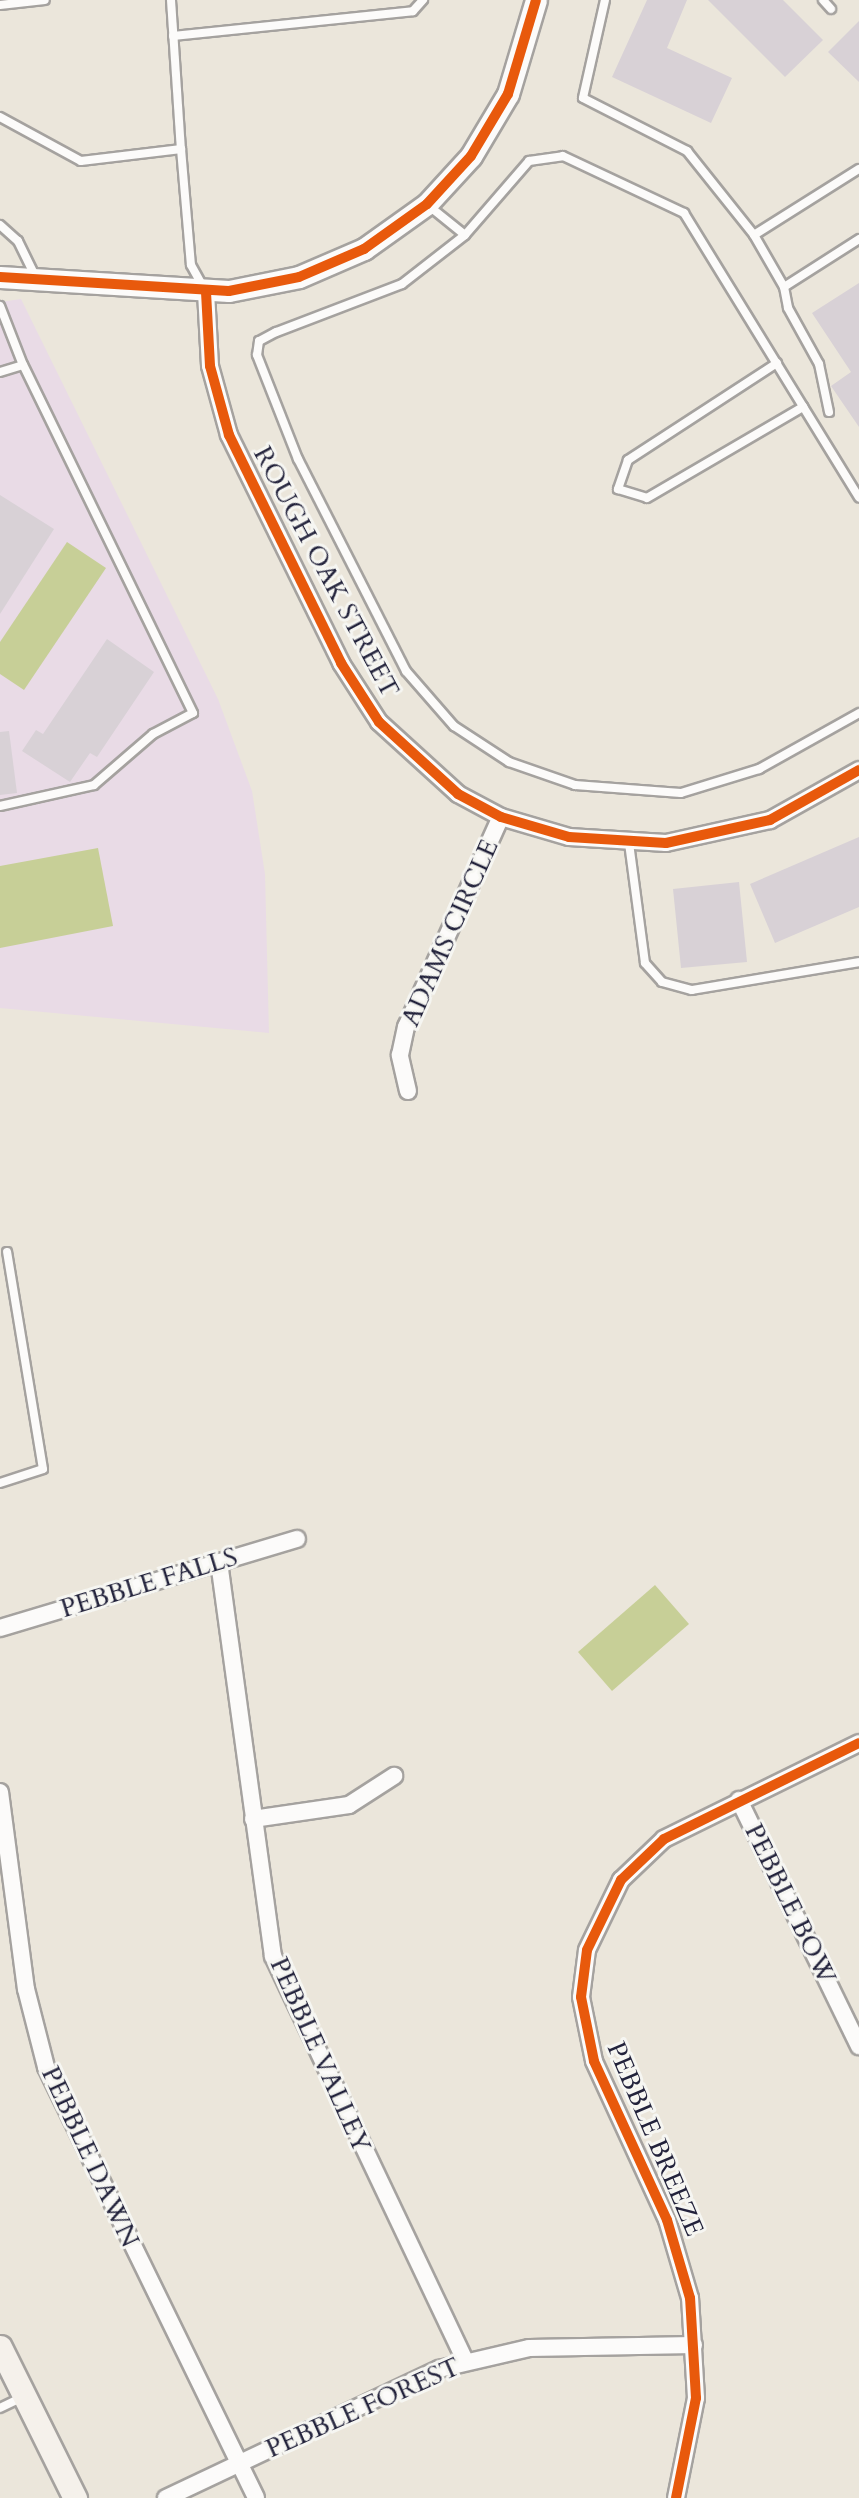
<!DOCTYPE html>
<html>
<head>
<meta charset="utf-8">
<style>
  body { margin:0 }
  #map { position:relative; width:859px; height:2498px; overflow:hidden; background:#ebe6db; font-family:Cardo,serif }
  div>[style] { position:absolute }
  .built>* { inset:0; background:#e9dbe6 }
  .green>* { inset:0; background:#c7cf97 }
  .building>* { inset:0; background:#d8d1d6 }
  .roads { filter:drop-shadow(2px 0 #a5a29f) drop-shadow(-2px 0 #a5a29f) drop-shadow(0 2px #a5a29f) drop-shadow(0 -2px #a5a29f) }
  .service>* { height:8px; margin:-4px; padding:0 4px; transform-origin:4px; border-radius:4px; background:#fcfbfa }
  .minor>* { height:16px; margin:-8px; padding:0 8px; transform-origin:8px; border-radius:8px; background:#fcfbfa }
  .tertiary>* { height:21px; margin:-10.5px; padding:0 10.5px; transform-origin:10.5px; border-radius:10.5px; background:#fcfbfa }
  .secondary>* { height:23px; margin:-11.5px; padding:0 11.5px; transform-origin:11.5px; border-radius:11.5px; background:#f5f1eb }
  .cycleway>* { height:10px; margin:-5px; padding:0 5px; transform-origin:5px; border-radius:5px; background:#e8590c }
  span { translate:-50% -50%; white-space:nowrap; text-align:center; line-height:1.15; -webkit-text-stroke:6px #f6f6f2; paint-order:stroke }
  .street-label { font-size:26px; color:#22223b }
</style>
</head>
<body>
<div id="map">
  <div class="built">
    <div style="clip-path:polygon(21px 299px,218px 699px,252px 791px,265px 874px,269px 1033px,0 1008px,0 302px)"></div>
  </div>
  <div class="green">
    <div style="clip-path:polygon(67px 542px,106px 568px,24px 690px,0 674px,0 642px)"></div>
    <div style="clip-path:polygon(98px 848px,113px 926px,0 948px,0 866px)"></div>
    <div style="clip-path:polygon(655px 1585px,689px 1624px,612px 1691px,578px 1652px)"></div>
  </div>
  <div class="building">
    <div style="clip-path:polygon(647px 0,687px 0,667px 48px,732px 78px,711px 123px,612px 77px)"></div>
    <div style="clip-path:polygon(708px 0,783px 0,823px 40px,785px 77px)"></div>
    <div style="clip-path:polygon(859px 21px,859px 82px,828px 52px)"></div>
    <div style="clip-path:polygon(859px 283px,859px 427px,831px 386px,851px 372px,812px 313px)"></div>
    <div style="clip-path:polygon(0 495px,54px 529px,0 614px)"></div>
    <div style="clip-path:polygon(107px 639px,154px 672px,97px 757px,90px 753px,70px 782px,22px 751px,36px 730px,43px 734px)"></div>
    <div style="clip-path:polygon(9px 731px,17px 793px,0 795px,0 732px)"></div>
    <div style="clip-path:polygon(859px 837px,859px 907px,775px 943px,750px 884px)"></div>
    <div style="clip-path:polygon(739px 882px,747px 962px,681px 968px,673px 889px)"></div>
  </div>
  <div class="roads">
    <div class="service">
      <div style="left:171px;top:0;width:149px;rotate:86.2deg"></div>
      <div style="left:605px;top:0;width:100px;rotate:102.7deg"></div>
      <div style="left:583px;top:98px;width:117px;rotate:27deg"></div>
      <div style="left:687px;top:151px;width:107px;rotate:51.4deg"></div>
      <div style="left:754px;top:235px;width:124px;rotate:-32.2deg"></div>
      <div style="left:823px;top:0;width:12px;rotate:48deg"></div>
      <div style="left:0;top:5px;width:45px;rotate:-6.3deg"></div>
      <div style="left:173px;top:36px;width:241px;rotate:-5.9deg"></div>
      <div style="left:413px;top:11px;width:15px;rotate:-48deg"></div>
      <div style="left:0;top:117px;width:92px;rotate:28.5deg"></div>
      <div style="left:81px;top:161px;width:101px;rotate:-6.8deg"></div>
      <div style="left:181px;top:149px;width:116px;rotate:85.1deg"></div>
      <div style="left:191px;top:265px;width:26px;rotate:61deg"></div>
      <div style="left:429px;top:206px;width:46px;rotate:38.9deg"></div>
      <div style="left:465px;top:235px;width:80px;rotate:142.1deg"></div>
      <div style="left:402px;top:284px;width:135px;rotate:159.1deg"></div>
      <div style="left:276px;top:332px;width:19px;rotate:152deg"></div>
      <div style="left:259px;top:341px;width:14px;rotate:98deg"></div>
      <div style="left:257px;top:355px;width:112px;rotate:68.5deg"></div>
      <div style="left:298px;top:459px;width:238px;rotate:63deg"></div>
      <div style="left:406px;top:671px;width:73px;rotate:48.9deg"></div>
      <div style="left:454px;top:726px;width:66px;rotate:33.2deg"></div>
      <div style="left:509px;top:762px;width:70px;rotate:19.2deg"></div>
      <div style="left:575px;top:785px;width:106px;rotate:4.3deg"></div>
      <div style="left:681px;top:793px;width:82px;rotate:-17.1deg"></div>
      <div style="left:759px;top:769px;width:115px;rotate:-29.2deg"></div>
      <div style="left:0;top:225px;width:24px;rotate:42deg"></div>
      <div style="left:18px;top:241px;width:39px;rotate:64deg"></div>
      <div style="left:465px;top:235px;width:98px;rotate:-49.1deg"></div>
      <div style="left:529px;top:161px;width:34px;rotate:-8deg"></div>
      <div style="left:563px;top:156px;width:134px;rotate:25.2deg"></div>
      <div style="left:684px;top:213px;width:334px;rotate:58.4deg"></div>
      <div style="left:754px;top:235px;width:60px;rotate:60deg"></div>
      <div style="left:784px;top:287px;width:89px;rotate:-32.6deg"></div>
      <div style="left:784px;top:287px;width:21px;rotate:79deg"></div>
      <div style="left:788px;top:308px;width:64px;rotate:61deg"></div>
      <div style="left:819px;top:364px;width:49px;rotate:78.2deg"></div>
      <div style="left:0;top:306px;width:63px;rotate:68.7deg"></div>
      <div style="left:23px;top:365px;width:24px;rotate:163deg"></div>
      <div style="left:777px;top:363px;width:178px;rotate:146.9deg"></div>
      <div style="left:628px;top:460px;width:31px;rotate:109deg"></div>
      <div style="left:618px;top:489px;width:30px;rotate:17deg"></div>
      <div style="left:647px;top:498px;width:181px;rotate:-30.3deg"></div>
      <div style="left:0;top:806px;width:96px;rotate:-12.6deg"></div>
      <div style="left:94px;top:785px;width:78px;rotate:-40.8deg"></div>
      <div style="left:153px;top:734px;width:45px;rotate:-27.7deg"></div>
      <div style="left:193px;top:713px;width:387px;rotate:-116deg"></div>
      <div style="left:629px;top:843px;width:121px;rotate:82.4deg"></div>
      <div style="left:645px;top:963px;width:25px;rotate:48deg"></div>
      <div style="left:662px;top:982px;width:31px;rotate:15deg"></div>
      <div style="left:692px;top:990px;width:169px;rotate:-9.5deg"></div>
      <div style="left:0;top:1483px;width:45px;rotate:-18deg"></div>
      <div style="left:43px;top:1469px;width:220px;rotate:-99.4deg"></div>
      <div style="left:0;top:2408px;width:25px;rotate:-26deg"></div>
    </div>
    <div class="minor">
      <div style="left:206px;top:292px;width:74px;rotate:86.9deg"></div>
      <div style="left:210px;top:366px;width:72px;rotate:74.6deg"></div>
      <div style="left:229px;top:435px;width:254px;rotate:63.8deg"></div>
      <div style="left:341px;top:663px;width:70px;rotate:57.2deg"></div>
      <div style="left:379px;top:722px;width:107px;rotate:42.3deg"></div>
      <div style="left:458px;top:794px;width:49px;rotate:28.1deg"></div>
      <div style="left:501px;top:817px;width:71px;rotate:16.4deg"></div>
      <div style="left:569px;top:837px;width:97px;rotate:3.5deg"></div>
      <div style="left:666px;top:843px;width:107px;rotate:-12.5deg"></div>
      <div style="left:770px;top:820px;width:102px;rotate:-29.3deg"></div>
      <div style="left:408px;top:1091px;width:37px;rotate:-103deg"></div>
      <div style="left:400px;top:1055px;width:29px;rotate:-78deg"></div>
      <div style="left:406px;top:1027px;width:230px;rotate:-65.7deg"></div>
      <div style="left:219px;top:1562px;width:398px;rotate:82.2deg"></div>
      <div style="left:273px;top:1956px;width:448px;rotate:64.6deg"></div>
      <div style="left:0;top:1628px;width:310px;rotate:-16.7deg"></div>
      <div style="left:0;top:1792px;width:199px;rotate:82.5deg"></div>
      <div style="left:26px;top:1989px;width:81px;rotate:75.6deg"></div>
      <div style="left:46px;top:2067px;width:479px;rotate:64deg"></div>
      <div style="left:739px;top:1800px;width:274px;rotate:64deg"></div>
      <div style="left:253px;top:1819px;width:97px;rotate:-8.3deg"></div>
      <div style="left:349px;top:1805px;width:54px;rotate:-32.8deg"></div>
      <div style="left:166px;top:2498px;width:302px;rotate:-25.3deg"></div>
      <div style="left:439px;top:2369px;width:92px;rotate:-13.1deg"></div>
      <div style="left:529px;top:2348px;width:165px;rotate:-1deg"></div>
      <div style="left:676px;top:2498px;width:102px;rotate:-78.7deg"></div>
      <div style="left:696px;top:2398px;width:100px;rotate:-93.4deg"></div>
      <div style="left:690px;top:2298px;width:81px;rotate:-106.4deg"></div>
      <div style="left:667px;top:2220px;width:175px;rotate:-114.7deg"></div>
      <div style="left:594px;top:2061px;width:65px;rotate:-101.5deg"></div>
      <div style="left:581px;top:1997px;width:47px;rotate:-82.7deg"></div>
      <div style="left:587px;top:1950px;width:78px;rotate:-64.1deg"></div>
      <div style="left:621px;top:1880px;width:59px;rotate:-43.6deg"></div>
      <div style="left:664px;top:1839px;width:217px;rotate:-26.2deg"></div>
    </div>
    <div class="tertiary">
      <div style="left:0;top:277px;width:229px;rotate:3.5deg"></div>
      <div style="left:229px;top:291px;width:71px;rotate:-11.3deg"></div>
      <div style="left:299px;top:277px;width:71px;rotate:-23.3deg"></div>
      <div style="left:364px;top:249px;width:77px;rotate:-35.5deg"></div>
      <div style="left:427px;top:204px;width:65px;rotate:-47.5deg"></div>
      <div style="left:471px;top:156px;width:72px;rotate:-59.2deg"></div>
      <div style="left:508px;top:94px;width:98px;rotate:-73.4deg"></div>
    </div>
    <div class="secondary">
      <div style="left:0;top:2347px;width:169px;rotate:63.6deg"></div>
    </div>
  </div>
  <div class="cycleway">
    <div style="left:0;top:277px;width:229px;rotate:3.5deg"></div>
    <div style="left:229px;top:291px;width:71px;rotate:-11.3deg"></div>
    <div style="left:299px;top:277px;width:71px;rotate:-23.3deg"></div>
    <div style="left:364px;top:249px;width:77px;rotate:-35.5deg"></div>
    <div style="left:427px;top:204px;width:65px;rotate:-47.5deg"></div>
    <div style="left:471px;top:156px;width:72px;rotate:-59.2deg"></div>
    <div style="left:508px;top:94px;width:98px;rotate:-73.4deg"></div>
    <div style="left:206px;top:292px;width:74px;rotate:86.9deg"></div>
    <div style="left:210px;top:366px;width:72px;rotate:74.6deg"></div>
    <div style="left:229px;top:435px;width:254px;rotate:63.8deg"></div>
    <div style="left:341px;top:663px;width:70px;rotate:57.2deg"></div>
    <div style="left:379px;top:722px;width:107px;rotate:42.3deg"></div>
    <div style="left:458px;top:794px;width:49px;rotate:28.1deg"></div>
    <div style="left:501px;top:817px;width:71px;rotate:16.4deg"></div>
    <div style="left:569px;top:837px;width:97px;rotate:3.5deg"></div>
    <div style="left:666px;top:843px;width:107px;rotate:-12.5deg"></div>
    <div style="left:770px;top:820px;width:102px;rotate:-29.3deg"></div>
    <div style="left:676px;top:2498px;width:102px;rotate:-78.7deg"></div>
    <div style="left:696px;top:2398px;width:100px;rotate:-93.4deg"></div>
    <div style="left:690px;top:2298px;width:81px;rotate:-106.4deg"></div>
    <div style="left:667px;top:2220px;width:175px;rotate:-114.7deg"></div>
    <div style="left:594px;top:2061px;width:65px;rotate:-101.5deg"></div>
    <div style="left:581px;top:1997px;width:47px;rotate:-82.7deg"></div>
    <div style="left:587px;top:1950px;width:78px;rotate:-64.1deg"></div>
    <div style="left:621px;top:1880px;width:59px;rotate:-43.6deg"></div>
    <div style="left:664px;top:1839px;width:217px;rotate:-26.2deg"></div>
  </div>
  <div class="street-label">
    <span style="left:326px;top:572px;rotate:62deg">ROUGH OAK STREET</span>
    <span style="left:450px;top:933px;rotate:-66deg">ADAMS CIRCLE</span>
    <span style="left:149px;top:1583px;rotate:-17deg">PEBBLE FALLS</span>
    <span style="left:790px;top:1904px;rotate:64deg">PEBBLE BOW</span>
    <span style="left:320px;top:2055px;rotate:66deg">PEBBLE VALLEY</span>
    <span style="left:655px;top:2139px;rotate:67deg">PEBBLE BREEZE</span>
    <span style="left:90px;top:2157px;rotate:65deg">PEBBLE DAWN</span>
    <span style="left:363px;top:2408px;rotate:-24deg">PEBBLE FOREST</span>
  </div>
</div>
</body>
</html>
